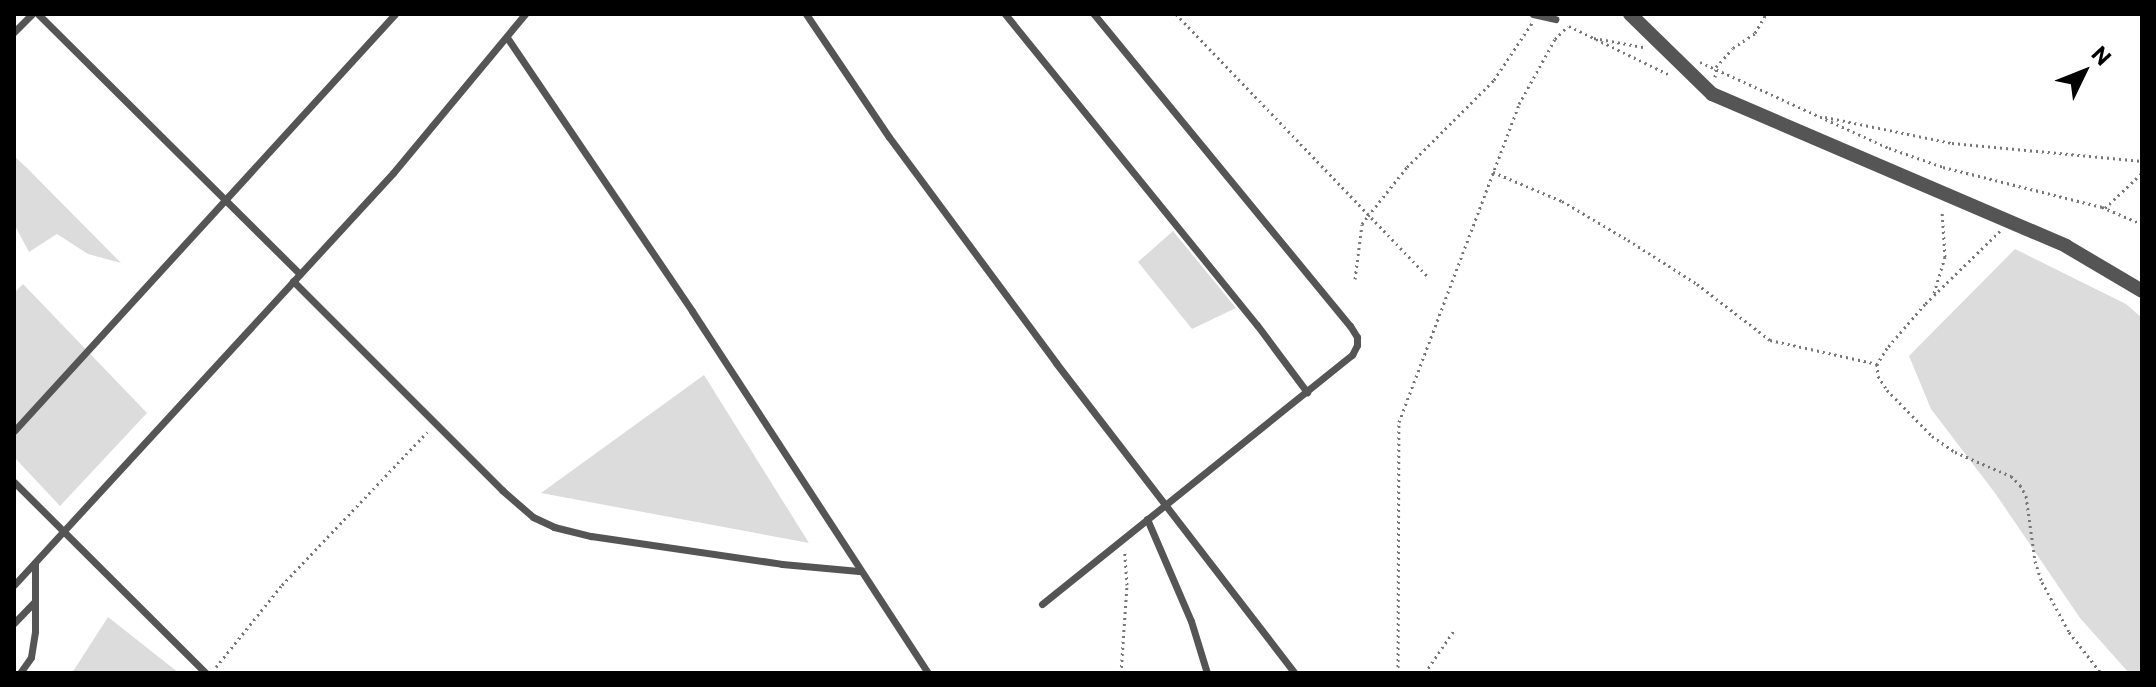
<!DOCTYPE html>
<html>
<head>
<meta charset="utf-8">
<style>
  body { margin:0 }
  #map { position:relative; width:2156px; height:687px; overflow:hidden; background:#fff; font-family:Commissioner,sans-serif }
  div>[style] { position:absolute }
  .green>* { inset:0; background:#dcdcdc }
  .path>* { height:3px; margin-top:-1.5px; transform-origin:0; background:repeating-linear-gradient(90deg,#777 0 2px,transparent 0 6px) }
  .lane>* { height:7px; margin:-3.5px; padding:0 3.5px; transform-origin:3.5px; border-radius:3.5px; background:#555 }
  .street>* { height:14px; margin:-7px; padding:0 7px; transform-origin:7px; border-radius:7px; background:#555 }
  span { translate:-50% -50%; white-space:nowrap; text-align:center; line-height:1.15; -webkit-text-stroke:7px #fff; paint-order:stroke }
  .frame { position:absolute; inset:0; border:16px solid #000; pointer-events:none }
  .north { position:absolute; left:2044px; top:32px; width:80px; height:80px; -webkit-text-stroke:6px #fff; paint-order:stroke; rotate:47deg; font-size:22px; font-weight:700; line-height:32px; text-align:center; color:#000 }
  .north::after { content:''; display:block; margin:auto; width:28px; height:36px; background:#000; clip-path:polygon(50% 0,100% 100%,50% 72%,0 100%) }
</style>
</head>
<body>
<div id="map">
  <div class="green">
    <div style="clip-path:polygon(14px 156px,27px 168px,121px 263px,88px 254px,57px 234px,29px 252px,14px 224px)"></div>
    <div style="clip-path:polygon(1173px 231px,1236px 308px,1192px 329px,1138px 262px)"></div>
    <div style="clip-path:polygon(2015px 249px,2126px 304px,2142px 318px,2142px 673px,2129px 673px,2080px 618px,1995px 493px,1931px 409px,1909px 356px)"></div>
    <div style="clip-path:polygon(23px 284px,147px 413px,60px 506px,14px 457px,14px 293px)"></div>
    <div style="clip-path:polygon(704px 375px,809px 543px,541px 493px)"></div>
    <div style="clip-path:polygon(108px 617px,179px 673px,72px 673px)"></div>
  </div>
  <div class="path">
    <div style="left:1176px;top:14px;width:363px;rotate:46.2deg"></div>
    <div style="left:1569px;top:26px;width:112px;rotate:25.9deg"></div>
    <div style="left:1594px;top:38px;width:50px;rotate:10.4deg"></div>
    <div style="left:1700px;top:62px;width:208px;rotate:24.5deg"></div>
    <div style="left:1889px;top:148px;width:57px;rotate:19.4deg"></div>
    <div style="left:1943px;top:167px;width:164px;rotate:14.1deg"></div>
    <div style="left:2102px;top:207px;width:43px;rotate:23deg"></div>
    <div style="left:1715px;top:77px;width:10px;rotate:-84deg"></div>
    <div style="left:1716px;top:67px;width:25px;rotate:-48deg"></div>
    <div style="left:1733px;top:48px;width:27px;rotate:-34deg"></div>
    <div style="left:1755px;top:33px;width:22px;rotate:-60deg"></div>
    <div style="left:1825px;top:117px;width:130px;rotate:11.6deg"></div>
    <div style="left:1952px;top:143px;width:191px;rotate:5.4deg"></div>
    <div style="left:1493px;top:172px;width:75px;rotate:22.8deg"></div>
    <div style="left:1562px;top:201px;width:77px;rotate:30.6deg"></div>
    <div style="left:1628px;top:240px;width:82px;rotate:32.5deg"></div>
    <div style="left:1697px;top:284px;width:92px;rotate:37.5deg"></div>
    <div style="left:1770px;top:340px;width:110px;rotate:12.6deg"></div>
    <div style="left:2105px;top:208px;width:51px;rotate:-43.4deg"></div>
    <div style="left:2000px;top:231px;width:105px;rotate:135.8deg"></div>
    <div style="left:1925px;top:304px;width:58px;rotate:130.8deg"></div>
    <div style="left:1887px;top:348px;width:19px;rotate:122deg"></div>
    <div style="left:1877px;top:364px;width:12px;rotate:85deg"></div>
    <div style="left:1878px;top:376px;width:17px;rotate:57deg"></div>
    <div style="left:1887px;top:390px;width:64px;rotate:45.6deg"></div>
    <div style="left:1932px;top:436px;width:28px;rotate:35deg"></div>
    <div style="left:1955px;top:452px;width:61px;rotate:23.2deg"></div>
    <div style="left:2011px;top:476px;width:13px;rotate:45deg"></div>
    <div style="left:2020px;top:485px;width:13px;rotate:61deg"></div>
    <div style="left:2026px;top:496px;width:66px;rotate:82.1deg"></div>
    <div style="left:2035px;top:561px;width:22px;rotate:72deg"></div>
    <div style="left:2042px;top:582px;width:57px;rotate:61.6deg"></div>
    <div style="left:2069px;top:632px;width:52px;rotate:52deg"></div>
    <div style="left:1355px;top:279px;width:55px;rotate:-82.7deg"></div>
    <div style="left:1362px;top:224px;width:10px;rotate:-53deg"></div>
    <div style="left:1368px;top:216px;width:63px;rotate:-51.5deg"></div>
    <div style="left:1407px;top:167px;width:123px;rotate:-45deg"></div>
    <div style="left:1494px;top:80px;width:69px;rotate:-56.3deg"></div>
    <div style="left:1934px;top:293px;width:38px;rotate:-73deg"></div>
    <div style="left:1945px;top:257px;width:47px;rotate:-93.7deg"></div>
    <div style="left:216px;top:667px;width:105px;rotate:-51.2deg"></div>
    <div style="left:282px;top:585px;width:211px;rotate:-46.5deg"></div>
    <div style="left:1121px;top:673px;width:88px;rotate:-86.1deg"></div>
    <div style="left:1127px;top:585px;width:32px;rotate:-94deg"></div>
    <div style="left:1398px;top:673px;width:251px;rotate:-89.8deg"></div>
    <div style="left:1399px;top:422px;width:340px;rotate:-69.3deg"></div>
    <div style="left:1519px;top:104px;width:74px;rotate:-61deg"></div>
    <div style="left:1555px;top:39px;width:18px;rotate:-45deg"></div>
    <div style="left:1425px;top:673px;width:53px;rotate:-55.7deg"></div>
  </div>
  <div class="lane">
    <div style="left:38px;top:14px;width:369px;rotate:44.8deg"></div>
    <div style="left:806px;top:14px;width:148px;rotate:56deg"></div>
    <div style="left:889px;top:137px;width:281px;rotate:53.5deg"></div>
    <div style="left:1056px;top:363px;width:391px;rotate:52.4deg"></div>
    <div style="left:1005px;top:14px;width:400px;rotate:51deg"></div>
    <div style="left:1257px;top:325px;width:84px;rotate:53.3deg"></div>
    <div style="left:1533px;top:14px;width:23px;rotate:13deg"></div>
    <div style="left:14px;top:32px;width:25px;rotate:-45deg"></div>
    <div style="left:508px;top:39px;width:328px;rotate:55.9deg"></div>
    <div style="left:692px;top:311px;width:432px;rotate:56.9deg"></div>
    <div style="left:293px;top:281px;width:296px;rotate:45deg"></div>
    <div style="left:502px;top:490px;width:41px;rotate:41.1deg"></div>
    <div style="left:533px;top:517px;width:23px;rotate:25deg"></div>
    <div style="left:554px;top:527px;width:38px;rotate:14deg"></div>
    <div style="left:591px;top:536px;width:193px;rotate:8.3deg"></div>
    <div style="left:782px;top:564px;width:77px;rotate:5.2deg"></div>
    <div style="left:14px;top:431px;width:565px;rotate:-47.58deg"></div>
    <div style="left:14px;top:482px;width:271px;rotate:44.9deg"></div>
    <div style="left:1147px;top:519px;width:111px;rotate:66.7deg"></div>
    <div style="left:1191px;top:621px;width:54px;rotate:72.9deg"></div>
    <div style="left:14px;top:585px;width:560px;rotate:-47.39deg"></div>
    <div style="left:393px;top:173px;width:207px;rotate:-50.3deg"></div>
    <div style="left:1042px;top:604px;width:398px;rotate:-38.8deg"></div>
    <div style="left:1352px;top:355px;width:11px;rotate:-63deg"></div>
    <div style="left:1357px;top:345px;width:8px;rotate:-90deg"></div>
    <div style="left:1357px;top:337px;width:13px;rotate:-122deg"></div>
    <div style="left:1350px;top:326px;width:404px;rotate:-129.4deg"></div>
    <div style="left:14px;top:623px;width:30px;rotate:-46deg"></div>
    <div style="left:20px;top:673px;width:19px;rotate:-55deg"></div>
    <div style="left:31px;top:657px;width:26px;rotate:-81deg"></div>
    <div style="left:35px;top:631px;width:68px;rotate:-90deg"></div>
  </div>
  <div class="street">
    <div style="left:1630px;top:14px;width:115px;rotate:44.3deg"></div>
    <div style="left:1712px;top:94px;width:385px;rotate:23.2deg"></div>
    <div style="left:2066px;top:246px;width:88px;rotate:30.6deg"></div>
  </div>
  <div class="frame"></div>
  <div class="north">N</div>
</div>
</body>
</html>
